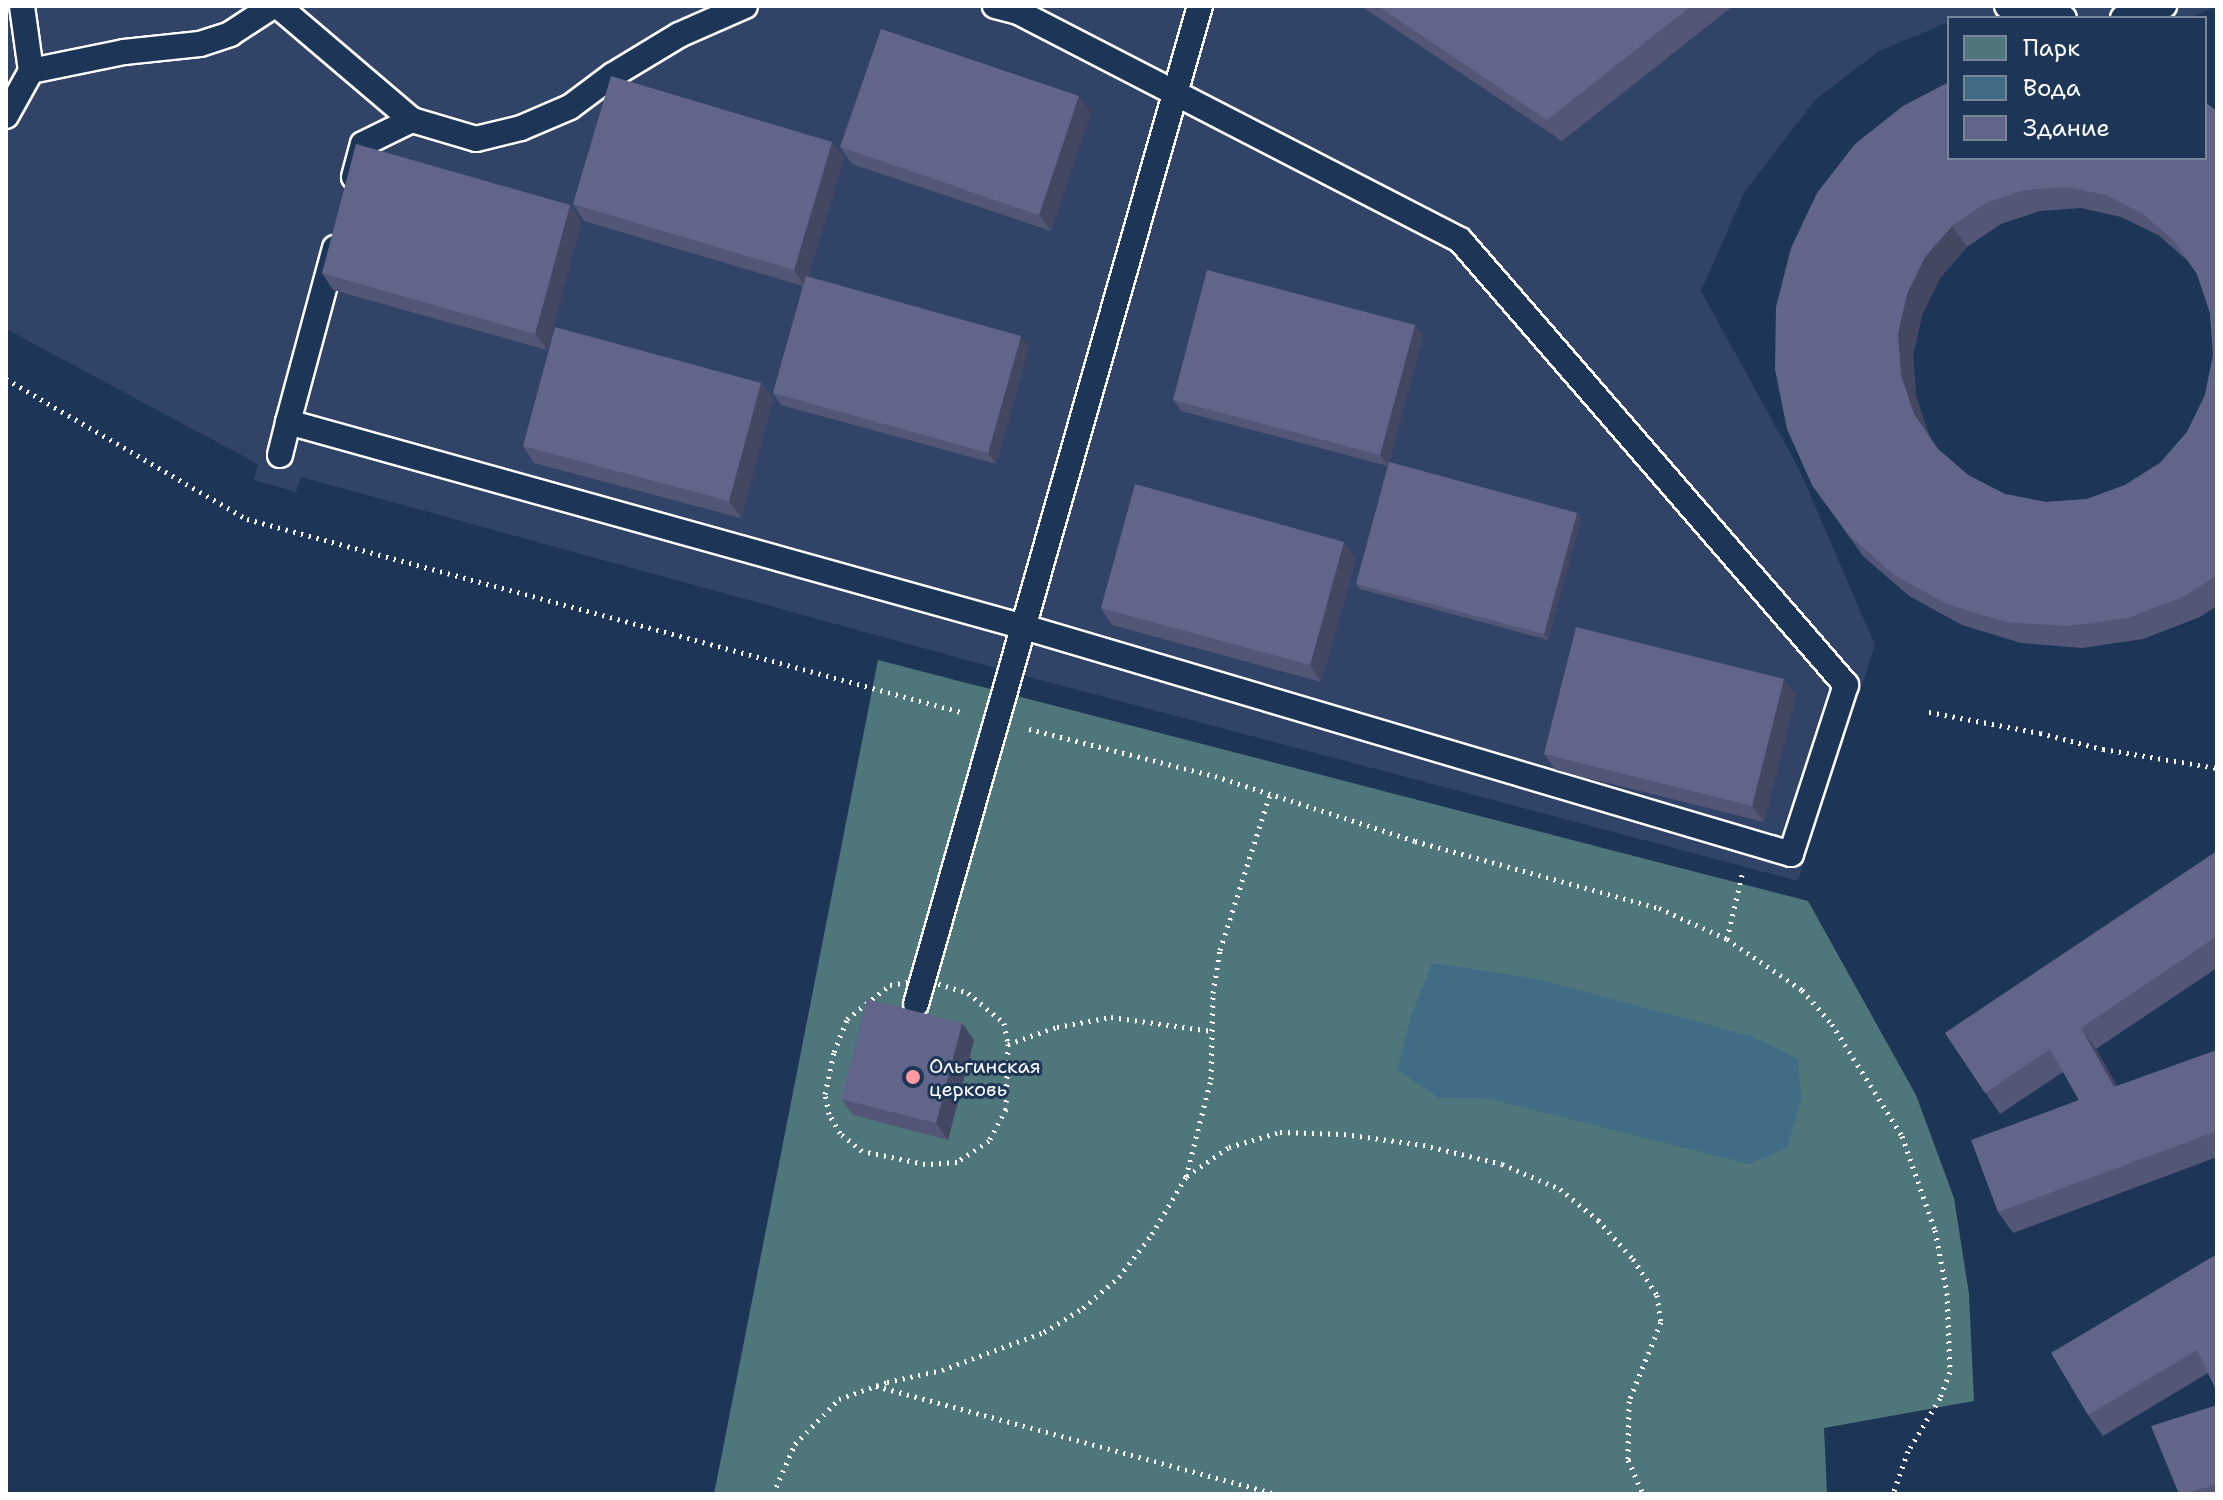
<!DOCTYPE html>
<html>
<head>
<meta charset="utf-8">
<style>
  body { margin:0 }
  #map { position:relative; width:2223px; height:1500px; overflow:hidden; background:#1d3557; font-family:"Shantell Sans",sans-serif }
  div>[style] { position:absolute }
  .built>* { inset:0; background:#314366 }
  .green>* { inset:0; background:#4f767a }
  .water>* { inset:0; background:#416c86 }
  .path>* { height:5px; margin-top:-2.5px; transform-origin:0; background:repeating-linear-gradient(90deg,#fff 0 2px,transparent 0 8px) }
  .roads { filter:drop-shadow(2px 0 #fff) drop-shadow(-2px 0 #fff) drop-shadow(0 2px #fff) drop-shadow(0 -2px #fff) }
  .service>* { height:24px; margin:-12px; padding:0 12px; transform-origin:12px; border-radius:12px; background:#1d3557 }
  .wall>* { inset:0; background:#535777 }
  .shaded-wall>* { inset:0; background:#444761 }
  .building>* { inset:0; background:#61658a }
  .dots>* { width:22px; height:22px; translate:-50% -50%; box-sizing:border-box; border:4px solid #1d3557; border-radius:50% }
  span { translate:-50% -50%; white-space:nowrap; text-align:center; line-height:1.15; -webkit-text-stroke:6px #1d3557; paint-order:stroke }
  .poi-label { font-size:20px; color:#fff }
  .left { translate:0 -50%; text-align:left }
  .frame { position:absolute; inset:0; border:8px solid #fff; pointer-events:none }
  .legend { position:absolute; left:1947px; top:16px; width:260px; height:144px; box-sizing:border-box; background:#1d3557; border:2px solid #77869a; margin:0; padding:10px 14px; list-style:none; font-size:24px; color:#fff }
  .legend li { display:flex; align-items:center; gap:16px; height:40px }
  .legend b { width:40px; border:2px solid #77869a }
</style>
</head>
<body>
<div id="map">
  <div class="built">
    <div style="clip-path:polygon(6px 6px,2216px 6px,2190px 18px,1949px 18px,1949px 22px,1879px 51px,1816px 99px,1745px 191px,1701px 291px,1799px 469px,1875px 645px,1798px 881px,1010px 672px,301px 477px,296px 492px,254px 480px,258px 464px,6px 329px)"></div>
  </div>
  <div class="green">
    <div style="clip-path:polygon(878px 660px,1808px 901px,1916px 1095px,1954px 1198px,1969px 1294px,1974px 1401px,1824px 1428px,1827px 1494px,714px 1494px)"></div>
  </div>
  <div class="water">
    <div style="clip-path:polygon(1432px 963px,1533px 978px,1751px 1036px,1798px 1059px,1801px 1099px,1787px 1148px,1749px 1164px,1486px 1098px,1439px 1098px,1397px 1070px,1411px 1016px)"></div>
  </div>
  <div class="path">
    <div style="left:6px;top:379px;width:279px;rotate:30.2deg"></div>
    <div style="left:247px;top:519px;width:744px;rotate:15.12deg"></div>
    <div style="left:1929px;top:712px;width:113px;rotate:10.7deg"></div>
    <div style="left:2040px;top:733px;width:65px;rotate:14.3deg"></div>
    <div style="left:2103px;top:749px;width:116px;rotate:9.5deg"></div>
    <div style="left:1029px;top:729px;width:192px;rotate:14.2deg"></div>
    <div style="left:1215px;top:776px;width:210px;rotate:18deg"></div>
    <div style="left:1415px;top:841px;width:253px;rotate:15.4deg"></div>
    <div style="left:1659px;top:908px;width:75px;rotate:24.5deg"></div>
    <div style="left:1727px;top:939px;width:91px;rotate:34.2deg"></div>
    <div style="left:1802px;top:990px;width:45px;rotate:48.6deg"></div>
    <div style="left:1832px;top:1024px;width:132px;rotate:58deg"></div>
    <div style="left:1902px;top:1136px;width:100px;rotate:70.7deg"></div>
    <div style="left:1935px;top:1230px;width:64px;rotate:79.2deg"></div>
    <div style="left:1947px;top:1293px;width:79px;rotate:87.8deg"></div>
    <div style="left:1950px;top:1372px;width:28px;rotate:111deg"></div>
    <div style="left:1940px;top:1398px;width:62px;rotate:121.1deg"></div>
    <div style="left:1908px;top:1451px;width:46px;rotate:109.2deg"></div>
    <div style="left:1727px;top:939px;width:66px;rotate:-76.8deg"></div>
    <div style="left:923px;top:979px;width:47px;rotate:17.3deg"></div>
    <div style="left:968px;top:993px;width:47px;rotate:39.8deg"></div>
    <div style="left:1004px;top:1023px;width:21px;rotate:79deg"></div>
    <div style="left:1008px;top:1044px;width:65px;rotate:91.8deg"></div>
    <div style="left:1006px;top:1109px;width:36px;rotate:118deg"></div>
    <div style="left:989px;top:1141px;width:38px;rotate:147deg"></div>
    <div style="left:957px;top:1162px;width:32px;rotate:176deg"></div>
    <div style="left:925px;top:1164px;width:64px;rotate:-168.3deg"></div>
    <div style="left:862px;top:1151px;width:28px;rotate:-141deg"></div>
    <div style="left:840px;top:1133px;width:22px;rotate:-120deg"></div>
    <div style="left:829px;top:1114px;width:20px;rotate:-101deg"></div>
    <div style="left:825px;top:1094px;width:43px;rotate:-77.9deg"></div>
    <div style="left:834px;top:1052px;width:35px;rotate:-68deg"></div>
    <div style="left:847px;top:1019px;width:55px;rotate:-38.3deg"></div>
    <div style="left:890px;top:985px;width:34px;rotate:-10deg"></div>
    <div style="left:1008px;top:1044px;width:52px;rotate:-19.1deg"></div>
    <div style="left:1057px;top:1027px;width:55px;rotate:-10.5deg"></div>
    <div style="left:1111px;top:1017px;width:102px;rotate:7.9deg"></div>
    <div style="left:1187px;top:1176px;width:51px;rotate:-34.6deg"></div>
    <div style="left:1229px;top:1147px;width:53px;rotate:-16.4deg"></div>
    <div style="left:1280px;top:1132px;width:64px;rotate:1.8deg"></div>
    <div style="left:1344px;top:1134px;width:80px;rotate:7.9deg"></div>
    <div style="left:1423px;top:1145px;width:81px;rotate:13.5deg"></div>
    <div style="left:1502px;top:1164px;width:63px;rotate:23.3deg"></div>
    <div style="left:1560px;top:1189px;width:49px;rotate:39.2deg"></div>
    <div style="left:1598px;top:1220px;width:52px;rotate:48.1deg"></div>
    <div style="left:1633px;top:1259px;width:43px;rotate:56.3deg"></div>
    <div style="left:1657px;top:1295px;width:27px;rotate:82deg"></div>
    <div style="left:1661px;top:1322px;width:85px;rotate:112.1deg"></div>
    <div style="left:1629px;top:1401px;width:59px;rotate:91deg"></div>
    <div style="left:1628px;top:1460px;width:37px;rotate:66deg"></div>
    <div style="left:876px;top:1386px;width:415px;rotate:15.1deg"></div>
    <div style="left:773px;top:1494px;width:55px;rotate:-66.3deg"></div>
    <div style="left:795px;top:1444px;width:63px;rotate:-45.6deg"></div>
    <div style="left:839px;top:1399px;width:51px;rotate:-19.5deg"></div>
    <div style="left:887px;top:1382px;width:56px;rotate:-12.3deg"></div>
    <div style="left:942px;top:1370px;width:109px;rotate:-20.4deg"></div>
    <div style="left:1044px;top:1332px;width:46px;rotate:-31.6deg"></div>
    <div style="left:1083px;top:1308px;width:48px;rotate:-40.7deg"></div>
    <div style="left:1119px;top:1277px;width:54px;rotate:-52.5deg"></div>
    <div style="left:1152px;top:1234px;width:66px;rotate:-59.2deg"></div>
    <div style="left:1186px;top:1177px;width:101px;rotate:-75.7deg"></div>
    <div style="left:1211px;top:1079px;width:86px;rotate:-88.7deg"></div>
    <div style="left:1213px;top:993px;width:44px;rotate:-80.8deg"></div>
    <div style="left:1220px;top:950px;width:164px;rotate:-72.2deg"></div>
  </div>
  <div class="roads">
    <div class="service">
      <div style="left:278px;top:6px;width:176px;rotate:40.4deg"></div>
      <div style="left:412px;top:120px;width:67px;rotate:16.5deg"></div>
      <div style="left:476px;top:139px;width:46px;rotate:-13.7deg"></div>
      <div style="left:521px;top:128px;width:53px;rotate:-23.2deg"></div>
      <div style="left:570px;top:107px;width:54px;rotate:-36.7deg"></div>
      <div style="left:613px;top:75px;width:77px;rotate:-31.2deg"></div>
      <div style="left:679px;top:35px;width:72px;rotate:-23.7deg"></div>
      <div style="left:2007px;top:6px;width:58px;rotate:11.9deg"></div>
      <div style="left:2123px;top:18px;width:19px;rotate:-3deg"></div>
      <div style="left:2142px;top:17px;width:25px;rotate:-27deg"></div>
      <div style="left:31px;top:71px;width:95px;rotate:-11.5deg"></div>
      <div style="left:124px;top:52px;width:76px;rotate:-6deg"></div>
      <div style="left:200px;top:44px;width:32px;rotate:-18deg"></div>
      <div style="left:230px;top:34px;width:51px;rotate:-33.1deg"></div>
      <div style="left:6px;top:116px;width:51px;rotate:-60.9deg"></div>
      <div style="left:31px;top:71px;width:66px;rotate:-97.9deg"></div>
      <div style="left:354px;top:177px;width:34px;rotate:-75deg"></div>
      <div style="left:363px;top:144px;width:55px;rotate:-26.1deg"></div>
      <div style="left:335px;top:248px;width:180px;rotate:105.1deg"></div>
      <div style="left:288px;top:422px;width:764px;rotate:15.56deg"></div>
      <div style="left:1024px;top:627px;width:800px;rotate:16.49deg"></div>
      <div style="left:1791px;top:854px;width:178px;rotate:-72deg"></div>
      <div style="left:1846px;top:685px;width:589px;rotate:-130.94deg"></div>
      <div style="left:1460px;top:240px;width:497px;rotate:-152.7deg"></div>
      <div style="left:1018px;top:12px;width:24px;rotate:-165deg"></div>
      <div style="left:280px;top:455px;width:34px;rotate:-76deg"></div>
      <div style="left:916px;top:1004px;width:1038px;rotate:-74.12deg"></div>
    </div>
  </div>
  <div class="wall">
    <div style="clip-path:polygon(1361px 6px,1733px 6px,1562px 141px)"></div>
    <div style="clip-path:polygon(evenodd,1949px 82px,2217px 111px,2217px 606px,2200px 617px,2143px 639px,2082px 648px,2021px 643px,1962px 625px,1909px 596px,1863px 556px,1812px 485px,1949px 82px,2081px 208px,2121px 217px,2158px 235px,2188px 261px,2197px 274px,2210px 313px,2213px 355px,2205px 395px,2187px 432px,2160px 463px,2125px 485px,2087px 499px,2046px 502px,2005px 494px,1968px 475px,1939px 450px,1929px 435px,1916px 396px,1913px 355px,1922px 315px,1940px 278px,1967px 247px,2001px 224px,2040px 211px,2081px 208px)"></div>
    <div style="clip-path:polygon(1091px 112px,1051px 231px,852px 164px,840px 147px)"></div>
    <div style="clip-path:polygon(832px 142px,844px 158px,808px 277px,1029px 347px,996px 464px,781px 405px,773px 393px,803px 286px,584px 221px,573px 204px)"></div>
    <div style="clip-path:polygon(570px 205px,581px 222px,547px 350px,333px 290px,322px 273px)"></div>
    <div style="clip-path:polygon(1415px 325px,1423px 336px,1389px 462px,1577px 513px,1581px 518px,1548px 640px,1360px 589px,1356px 584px,1388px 466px,1181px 411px,1173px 400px)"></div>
    <div style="clip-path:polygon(761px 383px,773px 399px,741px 518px,534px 463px,523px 446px)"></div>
    <div style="clip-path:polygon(1356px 559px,1321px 682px,1112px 625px,1101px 608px)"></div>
    <div style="clip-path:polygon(1796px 695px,1764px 822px,1556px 770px,1544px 754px)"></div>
    <div style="clip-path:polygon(2217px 851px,2217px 968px,2096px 1049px,2117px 1086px,2217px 1050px,2217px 1157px,2013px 1233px,1998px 1212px,2079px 1100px,2063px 1072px,2000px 1114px,1945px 1033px)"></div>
    <div style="clip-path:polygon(974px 1040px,948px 1140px,853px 1115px,841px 1099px)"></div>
    <div style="clip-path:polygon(2217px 1254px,2208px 1373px,2103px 1436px,2088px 1415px)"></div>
    <div style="clip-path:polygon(2217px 1405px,2217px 1494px,2179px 1494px)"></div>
  </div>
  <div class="shaded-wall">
    <div style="clip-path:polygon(1079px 96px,1091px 112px,1051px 231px,1039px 215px)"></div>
    <div style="clip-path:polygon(832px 142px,844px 158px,805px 287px,794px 270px)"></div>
    <div style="clip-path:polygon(570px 205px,581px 222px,547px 350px,535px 334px)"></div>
    <div style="clip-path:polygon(1952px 226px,1967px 247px,1940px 278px,1922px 315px,1913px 355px,1916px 396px,1929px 435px,1952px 470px,1914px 414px,1901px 375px,1898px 334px,1907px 294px,1925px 257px)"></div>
    <div style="clip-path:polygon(1415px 325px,1423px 336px,1388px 466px,1380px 455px)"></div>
    <div style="clip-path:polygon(1021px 336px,1029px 347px,996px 464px,988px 453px)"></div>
    <div style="clip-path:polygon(761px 383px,773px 399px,741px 518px,729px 501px)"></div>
    <div style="clip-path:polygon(1577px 513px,1581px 518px,1548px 640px,1544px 634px)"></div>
    <div style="clip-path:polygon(1344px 542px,1356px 559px,1321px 682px,1310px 665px)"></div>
    <div style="clip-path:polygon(1784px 679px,1796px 695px,1764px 822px,1752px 806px)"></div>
    <div style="clip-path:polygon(962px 1023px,974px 1040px,948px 1140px,936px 1123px)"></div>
    <div style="clip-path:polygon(2081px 1028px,2096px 1049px,2129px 1109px,2114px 1087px)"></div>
  </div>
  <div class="building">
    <div style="clip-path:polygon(1378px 6px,1691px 6px,1547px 120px)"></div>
    <div style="clip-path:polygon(881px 29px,1079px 96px,1039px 215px,840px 147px)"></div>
    <div style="clip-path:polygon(611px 76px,832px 142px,794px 270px,573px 204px)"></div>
    <div style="clip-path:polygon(evenodd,1949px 82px,1949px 158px,2205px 158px,2205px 102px,2217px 111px,2217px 575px,2185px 596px,2128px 618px,2067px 626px,2006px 622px,1947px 604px,1894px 575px,1848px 534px,1812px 485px,1787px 429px,1775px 369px,1776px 307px,1791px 248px,1817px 193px,1855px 144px,1903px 106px,1949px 82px,2066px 187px,2106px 195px,2143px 214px,2174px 241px,2197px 274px,2210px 313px,2213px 355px,2205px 395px,2187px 432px,2160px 463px,2125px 485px,2087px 499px,2046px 502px,2005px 494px,1968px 475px,1937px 448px,1914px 414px,1901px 375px,1898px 334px,1907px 294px,1925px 257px,1952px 226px,1986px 203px,2025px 190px,2066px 187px)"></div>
    <div style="clip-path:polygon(356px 144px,570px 205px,535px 334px,322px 273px)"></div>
    <div style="clip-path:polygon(1207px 270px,1415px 325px,1380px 455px,1173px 400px)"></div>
    <div style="clip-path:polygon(806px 276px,1021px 336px,988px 453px,773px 393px)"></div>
    <div style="clip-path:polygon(555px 327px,761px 383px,729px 501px,523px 446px)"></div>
    <div style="clip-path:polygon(1389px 462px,1577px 513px,1544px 634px,1356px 584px)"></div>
    <div style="clip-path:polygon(1135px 484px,1344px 542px,1310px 665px,1101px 608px)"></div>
    <div style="clip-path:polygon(1576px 627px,1784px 679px,1752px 806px,1544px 754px)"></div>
    <div style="clip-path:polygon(2217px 851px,2217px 936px,2081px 1028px,2114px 1087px,2217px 1050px,2217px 1131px,1998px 1212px,1971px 1140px,2079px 1100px,2050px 1049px,1985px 1093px,1945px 1033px)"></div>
    <div style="clip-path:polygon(867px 999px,962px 1023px,936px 1123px,841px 1099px)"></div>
    <div style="clip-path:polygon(2217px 1254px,2217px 1392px,2197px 1350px,2088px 1415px,2051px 1353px)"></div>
    <div style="clip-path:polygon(2217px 1405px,2217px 1484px,2185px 1494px,2179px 1494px,2151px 1426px)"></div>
  </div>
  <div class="dots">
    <div style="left:913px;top:1077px;background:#ff9aa2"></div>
  </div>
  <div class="poi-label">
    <span class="left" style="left:929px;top:1078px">Ольгинская<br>церковь</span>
  </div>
  <div class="frame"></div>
  <ul class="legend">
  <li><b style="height:22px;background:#4f767a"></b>Парк</li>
  <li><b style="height:22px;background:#416c86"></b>Вода</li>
  <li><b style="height:22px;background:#61658a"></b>Здание</li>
  </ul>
</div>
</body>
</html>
